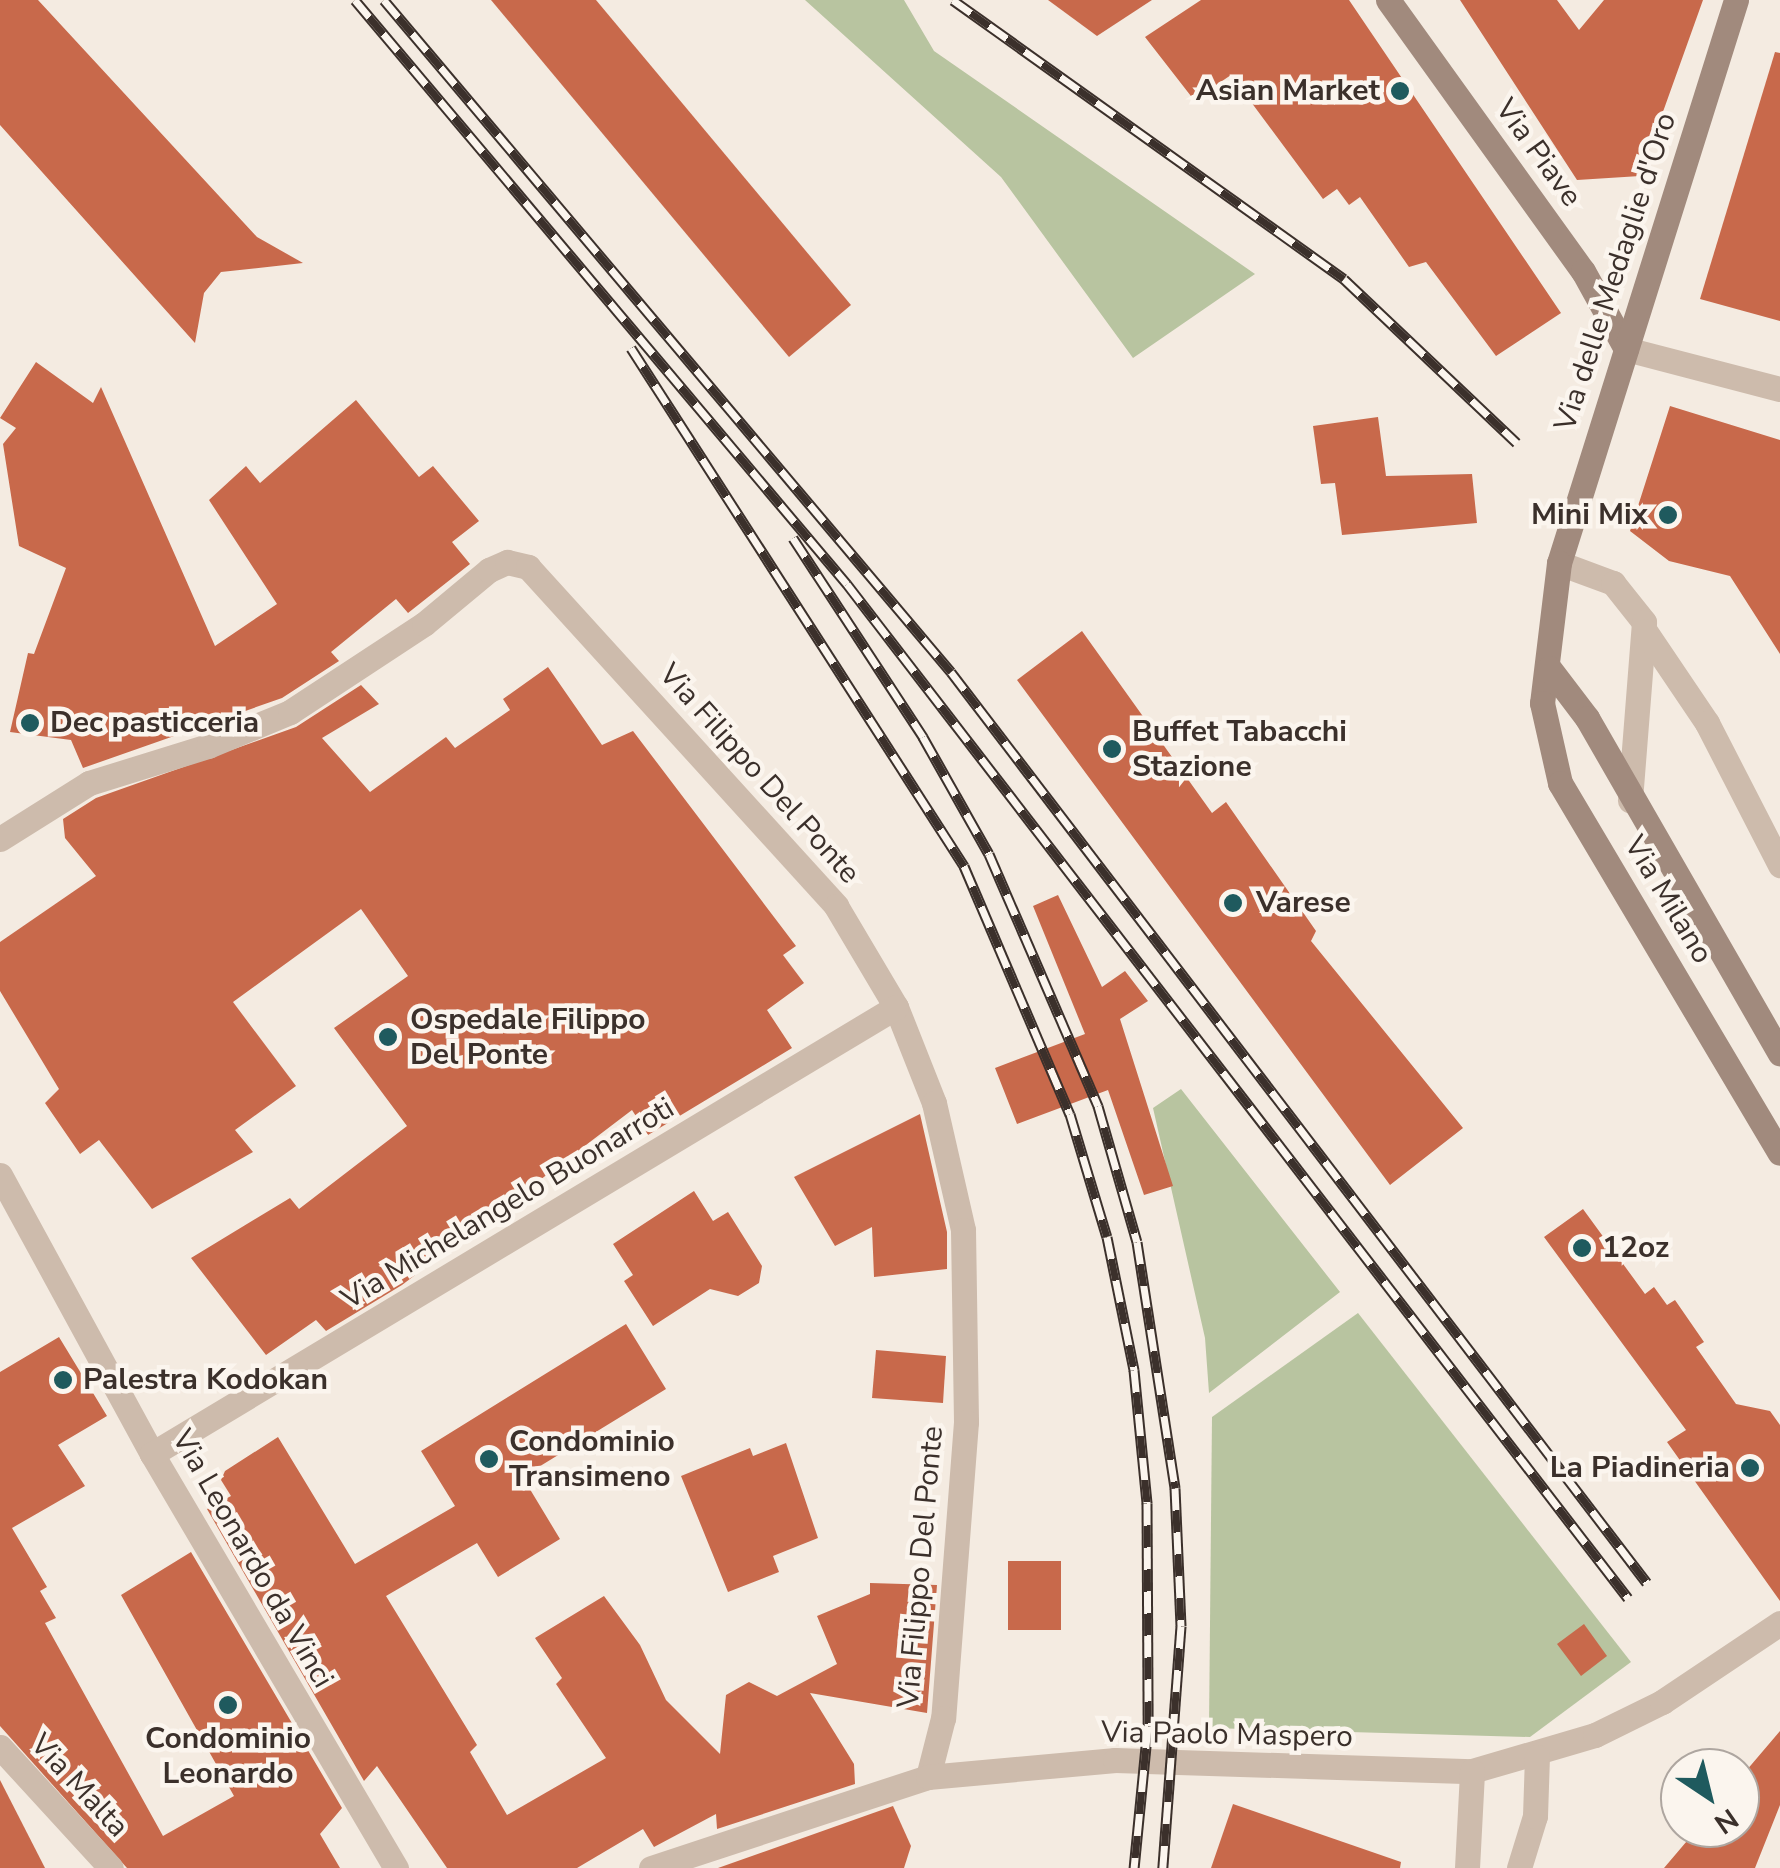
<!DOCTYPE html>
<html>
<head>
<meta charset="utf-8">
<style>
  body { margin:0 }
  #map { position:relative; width:1780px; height:1868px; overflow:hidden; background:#f4ebe1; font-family:"Nunito Sans",sans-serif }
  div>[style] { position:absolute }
  .green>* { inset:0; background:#b8c4a0 }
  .building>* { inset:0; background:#c8694b }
  .street>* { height:25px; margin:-12.5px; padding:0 12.5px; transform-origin:12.5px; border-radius:12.5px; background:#cdbbac }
  .secondary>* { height:25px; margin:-12.5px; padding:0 12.5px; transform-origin:12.5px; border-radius:12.5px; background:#a18a7d }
  .rail>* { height:11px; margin-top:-5.5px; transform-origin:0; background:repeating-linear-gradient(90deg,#fbf5ee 0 22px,#3b302b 0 44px); box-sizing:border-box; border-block:2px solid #3b302b }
  .dots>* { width:28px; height:28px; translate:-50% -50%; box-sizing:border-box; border:5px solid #fbf5ee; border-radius:50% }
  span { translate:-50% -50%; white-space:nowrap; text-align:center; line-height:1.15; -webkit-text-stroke:9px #fbf5ee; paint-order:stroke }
  .poi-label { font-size:30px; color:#3b302b; font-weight:700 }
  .right { translate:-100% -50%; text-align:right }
  .left { translate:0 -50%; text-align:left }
  .street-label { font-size:30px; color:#3b302b }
  .north { position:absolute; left:1660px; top:1748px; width:100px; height:100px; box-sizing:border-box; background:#fbf5ee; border:2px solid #aea6a0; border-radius:50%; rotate:145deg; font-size:28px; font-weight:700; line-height:40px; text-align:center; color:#3b302b }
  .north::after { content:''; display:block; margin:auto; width:35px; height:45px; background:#1f5a5e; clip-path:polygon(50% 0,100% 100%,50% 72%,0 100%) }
</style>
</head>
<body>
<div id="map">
  <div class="green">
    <div style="clip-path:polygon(805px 0,904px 0,934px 51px,1255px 274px,1133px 358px,1001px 177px)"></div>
    <div style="clip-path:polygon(1181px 1089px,1340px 1292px,1209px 1393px,1205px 1338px,1153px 1108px)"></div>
    <div style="clip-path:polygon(1358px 1313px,1631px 1662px,1530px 1737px,1209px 1728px,1212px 1417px)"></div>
  </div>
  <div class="building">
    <div style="clip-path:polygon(0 0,38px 0,257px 237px,303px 263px,221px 272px,204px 293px,195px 343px,0 125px)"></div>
    <div style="clip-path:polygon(491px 0,596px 0,851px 305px,789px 357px)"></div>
    <div style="clip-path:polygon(1048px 0,1152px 0,1097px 36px)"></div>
    <div style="clip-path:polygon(1201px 0,1349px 0,1561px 313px,1496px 356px,1426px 262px,1409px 267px,1360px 197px,1349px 205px,1337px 189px,1323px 199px,1231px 75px,1194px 100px,1145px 37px)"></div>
    <div style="clip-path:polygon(1460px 0,1557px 0,1579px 30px,1604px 0,1703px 0,1640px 176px,1577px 180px)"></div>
    <div style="clip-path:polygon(1775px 52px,1780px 53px,1780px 321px,1700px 299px)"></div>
    <div style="clip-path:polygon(36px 362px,93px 403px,101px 387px,215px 646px,277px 604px,209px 500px,246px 466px,260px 483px,356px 400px,419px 477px,433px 466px,479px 521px,452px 542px,470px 564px,408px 613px,396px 599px,331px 652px,339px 661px,282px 698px,83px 768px,71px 740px,10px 732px,28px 653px,34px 654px,66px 568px,19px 546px,3px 444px,16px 428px,0 418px)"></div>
    <div style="clip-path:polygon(1670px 406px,1780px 440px,1780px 654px,1730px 576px,1669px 561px,1630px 531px)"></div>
    <div style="clip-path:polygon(1378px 417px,1386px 476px,1472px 474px,1477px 523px,1342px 535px,1335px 483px,1321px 484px,1313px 426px)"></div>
    <div style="clip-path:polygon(1082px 631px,1212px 813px,1226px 802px,1316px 931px,1311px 941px,1463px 1128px,1390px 1185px,1017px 680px)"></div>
    <div style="clip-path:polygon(548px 667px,602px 745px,633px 731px,796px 946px,783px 955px,804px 983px,767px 1010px,792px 1048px,648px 1135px,632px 1110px,402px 1285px,326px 1331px,316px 1320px,266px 1355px,191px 1258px,290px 1198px,299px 1209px,407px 1126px,334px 1028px,408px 976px,361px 909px,233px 1002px,296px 1086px,235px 1130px,253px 1152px,152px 1209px,99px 1140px,80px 1154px,45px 1103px,59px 1089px,0 991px,0 942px,96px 876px,65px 838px,63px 819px,96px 798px,296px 727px,361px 685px,379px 704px,322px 738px,370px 792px,446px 737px,455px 748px,510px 710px,503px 699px)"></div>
    <div style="clip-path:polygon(1058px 895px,1102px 987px,1125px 971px,1148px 1001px,1120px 1019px,1173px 1186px,1144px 1195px,1108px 1090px,1017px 1124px,995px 1068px,1085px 1034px,1033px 906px)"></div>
    <div style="clip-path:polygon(920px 1114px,947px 1232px,947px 1269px,874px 1277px,872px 1227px,835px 1246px,794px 1177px)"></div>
    <div style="clip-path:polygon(694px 1191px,713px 1221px,728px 1212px,762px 1266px,759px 1283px,738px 1296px,710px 1289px,653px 1326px,624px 1281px,633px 1275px,613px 1244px)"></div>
    <div style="clip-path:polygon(1583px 1209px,1645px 1294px,1654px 1287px,1667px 1305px,1675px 1300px,1704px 1342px,1696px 1347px,1736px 1404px,1770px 1411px,1780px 1425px,1780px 1601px,1667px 1442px,1686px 1430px,1544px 1237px)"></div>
    <div style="clip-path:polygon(626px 1324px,666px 1389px,537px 1468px,542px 1477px,528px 1486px,560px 1539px,498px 1577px,477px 1543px,386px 1596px,477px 1745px,470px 1752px,507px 1815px,606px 1758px,556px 1684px,562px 1678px,535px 1638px,604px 1596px,640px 1645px,666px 1700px,720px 1754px,726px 1695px,749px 1682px,777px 1696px,837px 1664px,817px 1616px,870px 1594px,870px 1583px,937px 1585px,927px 1713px,810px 1693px,854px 1764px,855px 1784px,717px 1829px,716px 1814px,654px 1847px,643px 1829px,577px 1868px,447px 1868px,377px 1766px,364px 1781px,207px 1509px,231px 1496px,221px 1480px,225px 1471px,278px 1437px,355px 1564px,455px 1506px,421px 1451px)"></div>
    <div style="clip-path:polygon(59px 1337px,107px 1416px,58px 1445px,85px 1486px,12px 1528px,47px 1587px,40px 1591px,56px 1618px,45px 1623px,163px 1836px,234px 1796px,121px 1595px,191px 1552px,342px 1808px,320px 1834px,340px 1868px,127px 1868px,0 1726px,0 1372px)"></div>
    <div style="clip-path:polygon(876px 1350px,946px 1356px,943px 1403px,872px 1398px)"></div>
    <div style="clip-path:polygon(786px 1443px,818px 1538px,773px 1556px,779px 1572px,728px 1592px,681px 1476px,750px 1448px,753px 1456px)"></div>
    <div style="clip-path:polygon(1008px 1561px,1061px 1561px,1061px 1630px,1008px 1630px)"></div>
    <div style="clip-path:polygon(1584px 1624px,1607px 1656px,1581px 1676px,1557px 1644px)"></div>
    <div style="clip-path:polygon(1780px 1731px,1780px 1805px,1755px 1868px,1664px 1868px,1698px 1828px,1740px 1828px,1740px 1778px)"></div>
    <div style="clip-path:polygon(0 1780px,45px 1868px,0 1868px)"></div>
    <div style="clip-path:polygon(1233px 1804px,1401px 1862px,1400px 1868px,1211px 1868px)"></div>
    <div style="clip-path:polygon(893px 1806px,911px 1846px,904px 1868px,718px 1868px)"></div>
  </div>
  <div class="street">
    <div style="left:1626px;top:349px;width:159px;rotate:14.6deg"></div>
    <div style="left:1559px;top:563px;width:58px;rotate:20.3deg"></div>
    <div style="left:1613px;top:583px;width:50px;rotate:51.5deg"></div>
    <div style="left:1644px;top:622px;width:179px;rotate:94.5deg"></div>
    <div style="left:1645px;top:631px;width:111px;rotate:56deg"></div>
    <div style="left:1707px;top:723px;width:160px;rotate:62.8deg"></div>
    <div style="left:0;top:839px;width:105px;rotate:-32.2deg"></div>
    <div style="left:89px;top:783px;width:125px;rotate:-17.3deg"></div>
    <div style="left:208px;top:746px;width:89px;rotate:-22.5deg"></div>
    <div style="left:290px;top:712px;width:160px;rotate:-33.3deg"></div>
    <div style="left:424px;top:624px;width:85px;rotate:-39.7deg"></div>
    <div style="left:489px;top:570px;width:20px;rotate:-24deg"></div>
    <div style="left:507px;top:562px;width:22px;rotate:13deg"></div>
    <div style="left:528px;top:567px;width:458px;rotate:47.7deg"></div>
    <div style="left:836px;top:906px;width:117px;rotate:59.3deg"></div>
    <div style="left:896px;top:1007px;width:103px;rotate:68.4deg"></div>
    <div style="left:934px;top:1103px;width:130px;rotate:77.1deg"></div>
    <div style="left:963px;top:1230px;width:192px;rotate:89.1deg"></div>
    <div style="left:966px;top:1422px;width:297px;rotate:94.4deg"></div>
    <div style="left:943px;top:1718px;width:61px;rotate:104.3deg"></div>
    <div style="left:0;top:1175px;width:318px;rotate:61.4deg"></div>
    <div style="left:152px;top:1454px;width:481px;rotate:59.5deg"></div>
    <div style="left:152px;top:1454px;width:868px;rotate:-31deg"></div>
    <div style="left:0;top:1747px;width:164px;rotate:47.5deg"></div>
    <div style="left:651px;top:1868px;width:292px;rotate:-18.2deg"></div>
    <div style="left:928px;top:1777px;width:188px;rotate:-5.2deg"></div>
    <div style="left:1115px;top:1760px;width:357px;rotate:1.8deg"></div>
    <div style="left:1472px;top:1771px;width:128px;rotate:-16.3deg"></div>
    <div style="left:1595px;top:1735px;width:75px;rotate:-26.2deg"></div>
    <div style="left:1662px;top:1702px;width:142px;rotate:-33.8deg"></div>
    <div style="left:1467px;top:1868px;width:97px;rotate:-87deg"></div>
    <div style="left:1519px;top:1868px;width:54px;rotate:-72.9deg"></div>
    <div style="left:1535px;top:1816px;width:59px;rotate:-88.1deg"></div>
  </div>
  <div class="secondary">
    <div style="left:1388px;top:0;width:334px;rotate:54.3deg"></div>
    <div style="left:1583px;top:271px;width:89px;rotate:61.1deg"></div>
    <div style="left:1736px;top:0;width:590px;rotate:107.45deg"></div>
    <div style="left:1559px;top:563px;width:141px;rotate:96.9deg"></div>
    <div style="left:1542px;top:703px;width:82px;rotate:77.3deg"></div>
    <div style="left:1560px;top:783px;width:430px;rotate:59.3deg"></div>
    <div style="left:1549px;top:668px;width:63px;rotate:52.8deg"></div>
    <div style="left:1587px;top:718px;width:387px;rotate:60.1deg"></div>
  </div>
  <div class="rail">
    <div style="left:355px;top:0;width:764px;rotate:49.89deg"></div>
    <div style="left:847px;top:584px;width:1280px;rotate:52.4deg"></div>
    <div style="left:384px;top:0;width:879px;rotate:49.84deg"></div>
    <div style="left:951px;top:672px;width:1146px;rotate:52.62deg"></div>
    <div style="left:953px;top:0;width:480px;rotate:35.5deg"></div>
    <div style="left:1344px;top:279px;width:238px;rotate:43.5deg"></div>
    <div style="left:631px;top:348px;width:616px;rotate:57.26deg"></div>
    <div style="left:964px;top:866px;width:270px;rotate:66.9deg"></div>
    <div style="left:1070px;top:1114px;width:128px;rotate:73.3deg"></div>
    <div style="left:1107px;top:1237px;width:136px;rotate:78.5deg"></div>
    <div style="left:1134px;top:1370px;width:134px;rotate:84.4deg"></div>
    <div style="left:1147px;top:1503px;width:223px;rotate:89.7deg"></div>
    <div style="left:1148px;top:1726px;width:143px;rotate:95.6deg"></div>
    <div style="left:793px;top:538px;width:238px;rotate:56.8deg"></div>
    <div style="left:923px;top:737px;width:134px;rotate:60.6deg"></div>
    <div style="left:989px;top:854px;width:275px;rotate:66.6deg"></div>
    <div style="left:1098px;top:1106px;width:141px;rotate:74deg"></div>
    <div style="left:1137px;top:1242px;width:249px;rotate:81.2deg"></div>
    <div style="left:1175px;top:1488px;width:138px;rotate:87.5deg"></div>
    <div style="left:1181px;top:1626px;width:243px;rotate:94.3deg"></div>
  </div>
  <div class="dots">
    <div style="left:1400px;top:91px;background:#1f5a5e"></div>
    <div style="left:1668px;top:515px;background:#1f5a5e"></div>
    <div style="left:30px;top:723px;background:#1f5a5e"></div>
    <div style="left:1112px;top:749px;background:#1f5a5e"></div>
    <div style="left:1233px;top:903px;background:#1f5a5e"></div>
    <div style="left:388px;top:1037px;background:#1f5a5e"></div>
    <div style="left:1582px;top:1248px;background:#1f5a5e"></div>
    <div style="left:63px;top:1380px;background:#1f5a5e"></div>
    <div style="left:489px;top:1459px;background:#1f5a5e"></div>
    <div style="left:1750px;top:1468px;background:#1f5a5e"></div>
    <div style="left:228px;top:1705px;background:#1f5a5e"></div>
  </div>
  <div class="poi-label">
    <span class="right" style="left:1380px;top:91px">Asian Market</span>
    <span class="right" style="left:1648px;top:515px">Mini Mix</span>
    <span class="left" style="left:50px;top:723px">Dec pasticceria</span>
    <span class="left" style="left:1132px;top:749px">Buffet Tabacchi<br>Stazione</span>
    <span class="left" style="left:1256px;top:903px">Varese</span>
    <span class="left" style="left:410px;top:1037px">Ospedale Filippo<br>Del Ponte</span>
    <span class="left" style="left:1602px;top:1248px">12oz</span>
    <span class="left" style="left:83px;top:1380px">Palestra Kodokan</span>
    <span class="left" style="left:509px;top:1459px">Condominio<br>Transimeno</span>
    <span class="right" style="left:1730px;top:1468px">La Piadineria</span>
    <span style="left:228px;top:1756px">Condominio<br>Leonardo</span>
  </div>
  <div class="street-label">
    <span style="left:1538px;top:153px;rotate:54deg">Via Piave</span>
    <span style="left:1616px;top:272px;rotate:-72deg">Via delle Medaglie d'Oro</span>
    <span style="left:759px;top:774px;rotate:48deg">Via Filippo Del Ponte</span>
    <span style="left:1668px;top:900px;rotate:59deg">Via Milano</span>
    <span style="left:508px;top:1204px;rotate:-31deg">Via Michelangelo Buonarroti</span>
    <span style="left:252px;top:1559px;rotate:60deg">Via Leonardo da Vinci</span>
    <span style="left:921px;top:1567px;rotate:-85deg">Via Filippo Del Ponte</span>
    <span style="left:1227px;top:1735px;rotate:1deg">Via Paolo Maspero</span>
    <span style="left:79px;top:1786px;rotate:47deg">Via Malta</span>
  </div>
  <div class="north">N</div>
</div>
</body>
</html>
